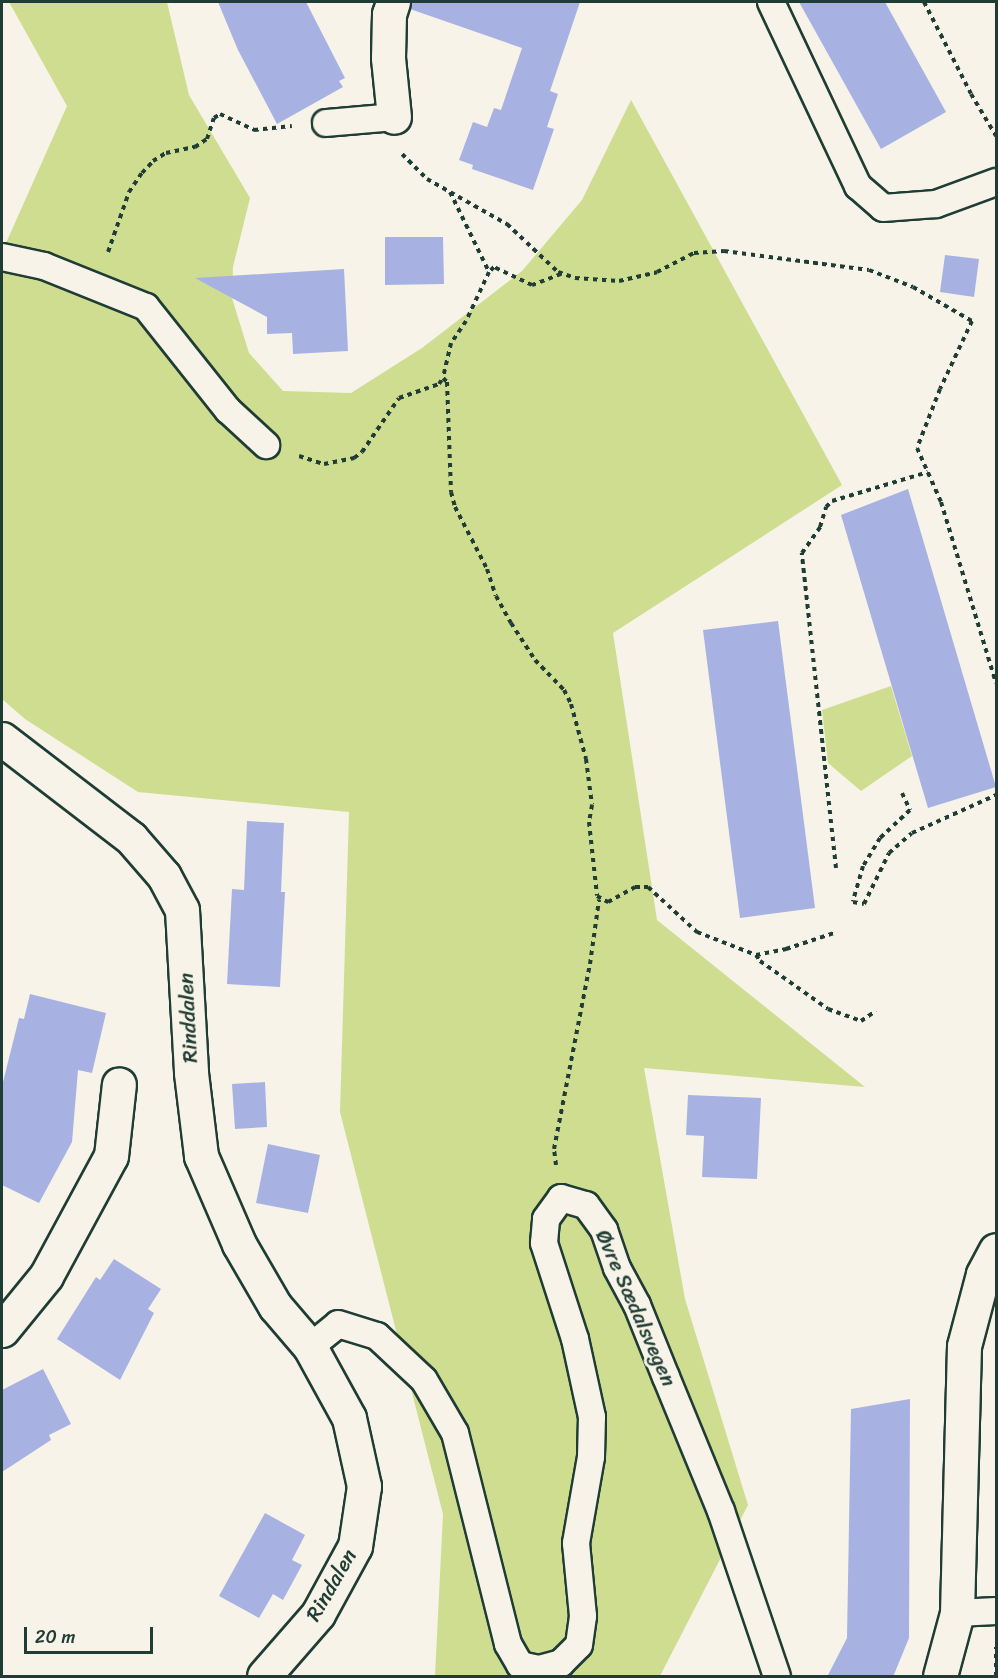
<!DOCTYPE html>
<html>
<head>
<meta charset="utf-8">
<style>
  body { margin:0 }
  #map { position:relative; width:998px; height:1678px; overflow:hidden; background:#f7f3e8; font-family:Sriracha,sans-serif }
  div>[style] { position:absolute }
  .green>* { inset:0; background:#cfdd90 }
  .building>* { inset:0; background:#a7b2e2 }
  .path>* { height:4px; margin-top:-2px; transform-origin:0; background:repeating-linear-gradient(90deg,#1f3d34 0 4.5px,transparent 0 9px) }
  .roads { filter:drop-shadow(2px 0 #1f3d34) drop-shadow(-2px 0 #1f3d34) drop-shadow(0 2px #1f3d34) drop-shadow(0 -2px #1f3d34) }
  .service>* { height:26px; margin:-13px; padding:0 13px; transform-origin:13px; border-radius:13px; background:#f7f3e8 }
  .minor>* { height:33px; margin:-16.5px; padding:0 16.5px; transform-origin:16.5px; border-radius:16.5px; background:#f7f3e8 }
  span { translate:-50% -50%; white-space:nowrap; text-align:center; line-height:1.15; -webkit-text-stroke:6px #f7f3e8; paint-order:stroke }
  .street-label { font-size:21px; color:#1f3d34 }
  .frame { position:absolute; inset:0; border:3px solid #1f3d34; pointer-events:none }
  .scale { position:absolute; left:24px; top:1627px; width:129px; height:27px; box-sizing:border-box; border:3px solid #1f3d34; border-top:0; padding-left:8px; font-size:18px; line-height:21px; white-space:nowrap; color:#1f3d34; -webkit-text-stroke:4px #f7f3e8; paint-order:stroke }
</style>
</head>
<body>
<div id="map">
  <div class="green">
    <div style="clip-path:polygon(9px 2px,167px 2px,189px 95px,250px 198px,233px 267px,232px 298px,249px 353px,283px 391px,351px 393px,422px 348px,522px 271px,582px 200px,631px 100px,842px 485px,613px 633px,657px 920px,865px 1087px,644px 1068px,685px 1299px,748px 1505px,660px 1676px,435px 1676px,443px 1514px,340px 1112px,349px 812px,138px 792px,25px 719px,2px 699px,2px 252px,67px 106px)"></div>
    <div style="clip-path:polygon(891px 686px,912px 756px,861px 791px,828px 763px,822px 710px)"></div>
  </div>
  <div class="building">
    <div style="clip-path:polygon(218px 2px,306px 2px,345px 78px,339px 81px,343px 87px,277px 124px,238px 50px)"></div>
    <div style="clip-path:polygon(411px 2px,580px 2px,550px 91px,558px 94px,547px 127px,554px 129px,533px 190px,472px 169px,473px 165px,459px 160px,473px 122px,487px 127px,494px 108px,501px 110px,522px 48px,410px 9px)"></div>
    <div style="clip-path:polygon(799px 2px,885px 2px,946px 112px,881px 149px)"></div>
    <div style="clip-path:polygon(385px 237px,443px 237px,444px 284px,385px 285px)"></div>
    <div style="clip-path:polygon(945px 255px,979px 259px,974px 297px,940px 292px)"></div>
    <div style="clip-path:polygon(344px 269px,348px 351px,293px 354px,292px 333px,267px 334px,267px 317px,195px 278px)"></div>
    <div style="clip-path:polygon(908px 489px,996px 787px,928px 808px,841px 515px)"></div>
    <div style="clip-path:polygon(778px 621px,815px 908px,740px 918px,703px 630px)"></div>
    <div style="clip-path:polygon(247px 821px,284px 823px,281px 892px,285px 892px,280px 987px,227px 984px,232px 889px,244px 890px)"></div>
    <div style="clip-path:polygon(30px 994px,106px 1013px,92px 1073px,78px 1070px,72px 1142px,39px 1203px,2px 1185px,2px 1086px,19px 1018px,24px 1019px)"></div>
    <div style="clip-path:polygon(265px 1082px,267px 1127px,235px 1129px,232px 1084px)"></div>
    <div style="clip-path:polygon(688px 1095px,761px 1098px,757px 1179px,702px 1177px,704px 1136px,686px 1135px)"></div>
    <div style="clip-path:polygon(268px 1144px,320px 1155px,308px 1213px,256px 1203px)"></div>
    <div style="clip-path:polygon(114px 1259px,161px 1289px,148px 1309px,154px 1313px,120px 1380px,57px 1339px,96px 1277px,100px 1280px)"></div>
    <div style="clip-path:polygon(43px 1369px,71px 1424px,49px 1435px,51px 1440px,2px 1472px,2px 1390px)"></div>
    <div style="clip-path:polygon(910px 1399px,909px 1638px,893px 1677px,827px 1677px,847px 1638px,851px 1409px)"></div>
    <div style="clip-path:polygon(265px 1513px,305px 1535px,292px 1560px,302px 1565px,283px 1600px,273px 1594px,259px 1618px,219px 1596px)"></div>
  </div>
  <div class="path">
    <div style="left:924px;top:2px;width:103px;rotate:62.9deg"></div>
    <div style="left:971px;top:94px;width:49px;rotate:59.2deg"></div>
    <div style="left:402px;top:154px;width:35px;rotate:45deg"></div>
    <div style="left:427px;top:179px;width:92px;rotate:29.4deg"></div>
    <div style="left:507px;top:224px;width:70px;rotate:43.3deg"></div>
    <div style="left:558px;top:272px;width:18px;rotate:19deg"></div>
    <div style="left:575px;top:278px;width:44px;rotate:3.9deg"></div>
    <div style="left:619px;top:281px;width:39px;rotate:-13deg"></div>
    <div style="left:657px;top:272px;width:42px;rotate:-27.2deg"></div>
    <div style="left:694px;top:253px;width:30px;rotate:-4deg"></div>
    <div style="left:724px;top:251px;width:146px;rotate:7.5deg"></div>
    <div style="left:869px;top:270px;width:47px;rotate:21.1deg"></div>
    <div style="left:913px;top:287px;width:68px;rotate:30deg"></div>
    <div style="left:972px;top:321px;width:75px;rotate:115.2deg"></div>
    <div style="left:940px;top:389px;width:63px;rotate:111.3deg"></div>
    <div style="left:917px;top:448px;width:59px;rotate:66deg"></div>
    <div style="left:941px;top:502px;width:189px;rotate:73.1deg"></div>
    <div style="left:450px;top:192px;width:89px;rotate:64deg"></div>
    <div style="left:108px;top:252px;width:64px;rotate:-70.7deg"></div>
    <div style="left:129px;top:192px;width:23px;rotate:-56deg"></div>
    <div style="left:142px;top:173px;width:16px;rotate:-47deg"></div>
    <div style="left:153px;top:161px;width:15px;rotate:-32deg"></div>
    <div style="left:166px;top:153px;width:30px;rotate:-12deg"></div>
    <div style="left:195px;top:147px;width:14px;rotate:-34deg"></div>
    <div style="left:207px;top:139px;width:22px;rotate:-72deg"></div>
    <div style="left:214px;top:118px;width:7px;rotate:-34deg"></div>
    <div style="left:220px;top:114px;width:38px;rotate:25deg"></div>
    <div style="left:254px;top:130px;width:38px;rotate:-6deg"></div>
    <div style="left:561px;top:274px;width:31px;rotate:159deg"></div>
    <div style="left:532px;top:285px;width:42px;rotate:-154.7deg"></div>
    <div style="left:494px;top:267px;width:7px;rotate:135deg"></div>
    <div style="left:489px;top:272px;width:54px;rotate:115.1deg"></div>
    <div style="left:466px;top:321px;width:27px;rotate:124deg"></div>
    <div style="left:451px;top:343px;width:36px;rotate:103deg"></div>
    <div style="left:443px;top:378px;width:6px;rotate:45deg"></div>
    <div style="left:447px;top:382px;width:110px;rotate:87.9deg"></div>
    <div style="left:451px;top:492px;width:16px;rotate:75deg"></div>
    <div style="left:455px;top:507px;width:70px;rotate:62.7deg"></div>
    <div style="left:487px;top:569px;width:28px;rotate:72deg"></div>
    <div style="left:496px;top:596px;width:31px;rotate:61deg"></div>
    <div style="left:511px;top:623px;width:44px;rotate:57deg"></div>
    <div style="left:535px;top:660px;width:42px;rotate:46deg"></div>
    <div style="left:564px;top:690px;width:16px;rotate:63deg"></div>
    <div style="left:571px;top:704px;width:57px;rotate:74.7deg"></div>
    <div style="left:586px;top:759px;width:46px;rotate:82.6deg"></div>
    <div style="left:592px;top:805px;width:17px;rotate:100deg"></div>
    <div style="left:589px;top:822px;width:74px;rotate:83.8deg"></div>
    <div style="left:597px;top:896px;width:13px;rotate:29deg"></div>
    <div style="left:608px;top:902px;width:31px;rotate:-29deg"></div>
    <div style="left:635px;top:887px;width:13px"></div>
    <div style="left:648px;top:887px;width:67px;rotate:42.6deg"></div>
    <div style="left:697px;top:932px;width:63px;rotate:21.3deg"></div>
    <div style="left:756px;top:955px;width:31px;rotate:-11deg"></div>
    <div style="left:786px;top:949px;width:51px;rotate:-18.4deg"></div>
    <div style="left:299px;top:456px;width:26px;rotate:18deg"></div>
    <div style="left:324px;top:464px;width:31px;rotate:-11deg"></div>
    <div style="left:354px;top:458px;width:10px;rotate:-37deg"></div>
    <div style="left:362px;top:452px;width:65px;rotate:-55.6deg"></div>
    <div style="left:399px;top:398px;width:42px;rotate:-19.3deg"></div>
    <div style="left:439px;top:384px;width:7px;rotate:-56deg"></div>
    <div style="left:902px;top:793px;width:19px;rotate:65deg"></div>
    <div style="left:910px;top:810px;width:41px;rotate:137deg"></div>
    <div style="left:880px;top:838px;width:33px;rotate:121deg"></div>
    <div style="left:863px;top:866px;width:37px;rotate:106deg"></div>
    <div style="left:853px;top:902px;width:11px;rotate:10deg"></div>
    <div style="left:864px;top:904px;width:57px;rotate:-63.9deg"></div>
    <div style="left:889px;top:853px;width:30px;rotate:-41deg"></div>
    <div style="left:912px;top:833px;width:92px;rotate:-24.3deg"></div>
    <div style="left:836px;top:868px;width:317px;rotate:-96.2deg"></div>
    <div style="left:802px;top:553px;width:32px;rotate:-55deg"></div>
    <div style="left:820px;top:527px;width:21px;rotate:-73deg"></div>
    <div style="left:826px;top:507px;width:8px;rotate:-45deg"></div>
    <div style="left:832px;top:501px;width:100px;rotate:-16.8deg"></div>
    <div style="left:756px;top:955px;width:7px;rotate:56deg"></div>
    <div style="left:760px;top:961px;width:83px;rotate:35.2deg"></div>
    <div style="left:828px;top:1009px;width:35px;rotate:20deg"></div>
    <div style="left:861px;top:1021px;width:18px;rotate:-34deg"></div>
    <div style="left:556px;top:1165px;width:16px;rotate:-97deg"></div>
    <div style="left:554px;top:1149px;width:188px;rotate:-79deg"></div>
    <div style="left:590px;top:964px;width:65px;rotate:-82deg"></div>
    <div style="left:996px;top:1676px;width:29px;rotate:-90deg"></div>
  </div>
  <div class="roads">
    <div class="service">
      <div style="left:771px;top:2px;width:204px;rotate:64.7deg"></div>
      <div style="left:858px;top:186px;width:33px;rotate:41deg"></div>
      <div style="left:883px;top:208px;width:53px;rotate:-4.3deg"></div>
      <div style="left:936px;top:204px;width:64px;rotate:-20.1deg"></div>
      <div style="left:326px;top:123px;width:68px;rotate:-5deg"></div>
      <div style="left:2px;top:257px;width:43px;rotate:12.1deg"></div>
      <div style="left:44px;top:266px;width:110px;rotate:21.9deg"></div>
      <div style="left:146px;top:307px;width:132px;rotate:51.5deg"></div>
      <div style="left:228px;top:410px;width:52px;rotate:42.6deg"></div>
      <div style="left:310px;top:1347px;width:36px;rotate:-39deg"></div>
      <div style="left:338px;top:1324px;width:41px;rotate:17.1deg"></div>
      <div style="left:377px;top:1336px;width:64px;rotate:43.1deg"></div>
      <div style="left:424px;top:1380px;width:61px;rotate:59.7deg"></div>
      <div style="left:455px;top:1433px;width:218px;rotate:75.9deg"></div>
      <div style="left:508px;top:1644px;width:24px;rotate:60deg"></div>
      <div style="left:520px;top:1665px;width:19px;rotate:12deg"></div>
      <div style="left:539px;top:1669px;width:23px;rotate:-15deg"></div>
      <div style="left:561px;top:1663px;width:25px;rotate:-45deg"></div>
      <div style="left:579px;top:1645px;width:29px;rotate:-82deg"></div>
      <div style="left:583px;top:1616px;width:73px;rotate:-95.5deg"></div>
      <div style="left:576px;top:1543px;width:87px;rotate:-80.1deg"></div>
      <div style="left:591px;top:1457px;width:40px;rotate:-88.6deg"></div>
      <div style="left:592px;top:1417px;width:80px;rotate:-102.3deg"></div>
      <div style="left:575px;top:1339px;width:101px;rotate:-107.9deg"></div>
      <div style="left:544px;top:1243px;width:24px;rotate:-85deg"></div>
      <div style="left:546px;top:1219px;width:26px;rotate:-54deg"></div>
      <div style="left:561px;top:1198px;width:26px;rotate:16deg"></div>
      <div style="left:586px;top:1205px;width:31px;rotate:54deg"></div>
      <div style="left:604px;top:1230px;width:40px;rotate:71.1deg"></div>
      <div style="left:617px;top:1268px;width:42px;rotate:61.6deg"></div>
      <div style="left:637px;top:1305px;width:78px;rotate:68.1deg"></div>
      <div style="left:666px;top:1377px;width:145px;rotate:67.7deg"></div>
      <div style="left:721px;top:1511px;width:174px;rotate:71.3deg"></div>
      <div style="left:957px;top:1613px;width:39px;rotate:-3deg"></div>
    </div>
    <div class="minor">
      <div style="left:393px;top:2px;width:13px;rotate:108deg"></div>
      <div style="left:389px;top:14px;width:44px;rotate:91.3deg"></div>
      <div style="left:388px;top:58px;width:59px;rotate:84.2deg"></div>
      <div style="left:2px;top:739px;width:163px;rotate:37.5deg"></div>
      <div style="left:131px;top:838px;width:50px;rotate:49deg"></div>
      <div style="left:164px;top:876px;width:38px;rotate:62deg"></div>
      <div style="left:182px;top:910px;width:163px;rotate:86.8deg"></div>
      <div style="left:191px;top:1073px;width:84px;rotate:83.1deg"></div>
      <div style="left:201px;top:1156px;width:96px;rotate:66.6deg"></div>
      <div style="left:239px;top:1244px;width:72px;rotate:59.9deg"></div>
      <div style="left:275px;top:1306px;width:54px;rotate:49.5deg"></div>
      <div style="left:310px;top:1347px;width:81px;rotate:61.2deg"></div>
      <div style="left:349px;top:1418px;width:70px;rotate:77.6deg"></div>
      <div style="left:364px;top:1486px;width:61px;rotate:98.5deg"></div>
      <div style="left:355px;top:1546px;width:77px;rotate:118.6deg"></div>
      <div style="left:318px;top:1614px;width:82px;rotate:131.1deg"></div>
      <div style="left:2px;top:1330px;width:70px;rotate:-50.8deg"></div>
      <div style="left:46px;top:1276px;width:136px;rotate:-61.6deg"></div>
      <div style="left:111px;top:1156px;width:72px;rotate:-83.7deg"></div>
      <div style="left:940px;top:1676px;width:65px;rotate:-74.9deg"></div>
      <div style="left:957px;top:1613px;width:267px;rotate:-88.5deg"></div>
      <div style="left:964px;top:1346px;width:74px;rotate:-75.2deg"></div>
      <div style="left:983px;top:1274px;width:27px;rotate:-62deg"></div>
    </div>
  </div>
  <div class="street-label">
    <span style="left:188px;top:1018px;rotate:-93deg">Rinddalen</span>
    <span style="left:636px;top:1308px;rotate:66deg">Øvre Sædalsvegen</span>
    <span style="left:331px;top:1585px;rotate:-60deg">Rindalen</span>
  </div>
  <div class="frame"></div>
  <div class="scale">20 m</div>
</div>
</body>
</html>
